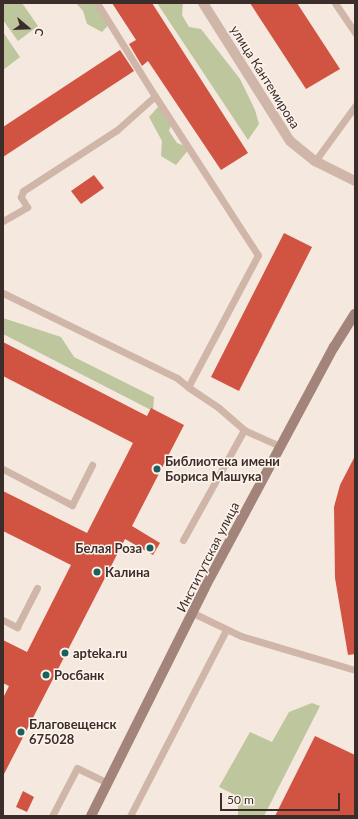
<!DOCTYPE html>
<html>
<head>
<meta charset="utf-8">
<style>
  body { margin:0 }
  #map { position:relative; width:358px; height:819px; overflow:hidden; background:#f5e8de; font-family:Lato,sans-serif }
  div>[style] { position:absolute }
  .green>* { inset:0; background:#bdc69d }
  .building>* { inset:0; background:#d05441 }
  .lane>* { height:7px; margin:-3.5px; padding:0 3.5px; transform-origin:3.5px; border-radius:3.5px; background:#cfb6a9 }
  .street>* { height:10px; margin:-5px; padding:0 5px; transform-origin:5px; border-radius:5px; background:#cfb6a9 }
  .secondary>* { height:10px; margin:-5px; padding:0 5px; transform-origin:5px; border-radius:5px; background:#a3847a }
  .dots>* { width:11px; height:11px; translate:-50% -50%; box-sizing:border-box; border:2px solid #fcf3ec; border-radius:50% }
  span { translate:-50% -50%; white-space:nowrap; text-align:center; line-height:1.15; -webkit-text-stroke:3px #fcf3ec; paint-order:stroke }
  .street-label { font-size:13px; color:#3b2d29 }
  .poi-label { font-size:13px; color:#3b2d29; font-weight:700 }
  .left { translate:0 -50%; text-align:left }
  .right { translate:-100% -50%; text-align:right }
  .frame { position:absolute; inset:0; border:4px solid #3b2d29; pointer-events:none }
  .north { position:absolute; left:8px; top:8px; width:40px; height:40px; -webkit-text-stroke:3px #fcf3ec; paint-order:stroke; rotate:109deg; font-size:11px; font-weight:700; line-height:16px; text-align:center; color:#3b2d29 }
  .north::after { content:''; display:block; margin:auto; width:14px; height:18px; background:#3b2d29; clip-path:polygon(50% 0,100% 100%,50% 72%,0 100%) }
  .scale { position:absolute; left:220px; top:793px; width:120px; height:18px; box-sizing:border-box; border:2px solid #3b2d29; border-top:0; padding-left:5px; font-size:12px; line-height:14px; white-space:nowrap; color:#3b2d29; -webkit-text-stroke:3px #fcf3ec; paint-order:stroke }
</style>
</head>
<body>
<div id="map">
  <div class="green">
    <div style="clip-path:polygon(3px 3px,22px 3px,38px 26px,18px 41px,3px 20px)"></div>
    <div style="clip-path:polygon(76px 3px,101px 3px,112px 21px,102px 32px,87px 24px,83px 11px)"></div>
    <div style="clip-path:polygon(157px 3px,183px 3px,182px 15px,189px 27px,201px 29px,240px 79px,255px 110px,259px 124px,248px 140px)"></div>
    <div style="clip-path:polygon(3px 32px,20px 57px,3px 70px)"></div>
    <div style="clip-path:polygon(158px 107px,173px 120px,169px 131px,177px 143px,190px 148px,176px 165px,161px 156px,162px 141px,149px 117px)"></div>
    <div style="clip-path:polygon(3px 318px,61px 337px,74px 357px,154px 397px,153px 411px,3px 334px)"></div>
    <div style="clip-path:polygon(312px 703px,320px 706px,264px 816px,238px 816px,238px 806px,241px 798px,219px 787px,250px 732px,272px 742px,289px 712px)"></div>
  </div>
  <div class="building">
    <div style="clip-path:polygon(112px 3px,152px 3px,248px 153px,221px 170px,148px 61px,142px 66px,129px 44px,136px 40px)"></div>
    <div style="clip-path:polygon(250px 3px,297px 3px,340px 69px,306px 89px)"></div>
    <div style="clip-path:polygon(120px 50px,134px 71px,3px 157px,3px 127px)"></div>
    <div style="clip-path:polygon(94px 175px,104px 188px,81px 204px,71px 191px)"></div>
    <div style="clip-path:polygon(284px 233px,312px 247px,239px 391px,211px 377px)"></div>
    <div style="clip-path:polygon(3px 342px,147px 416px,151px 408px,184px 425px,132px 526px,160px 543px,153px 555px,125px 539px,3px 776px,3px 698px,9px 686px,3px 683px,3px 640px,27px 652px,71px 565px,3px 531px,3px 491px,87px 533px,133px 443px,3px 376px)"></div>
    <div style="clip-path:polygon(355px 456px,355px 654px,348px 655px,335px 578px,334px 507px,340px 485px)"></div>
    <div style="clip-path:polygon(315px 736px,355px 755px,355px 816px,275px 816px)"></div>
    <div style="clip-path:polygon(23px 791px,34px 797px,27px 812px,16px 807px)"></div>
  </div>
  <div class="lane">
    <div style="left:97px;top:3px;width:110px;rotate:58.1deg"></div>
    <div style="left:155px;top:96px;width:189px;rotate:57.1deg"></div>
    <div style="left:258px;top:255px;width:149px;rotate:117.9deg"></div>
    <div style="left:188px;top:387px;width:37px;rotate:34deg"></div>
    <div style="left:219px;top:408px;width:33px;rotate:41deg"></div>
    <div style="left:244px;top:430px;width:39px;rotate:24deg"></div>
    <div style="left:335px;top:3px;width:36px;rotate:56deg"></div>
    <div style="left:315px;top:161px;width:68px;rotate:-54deg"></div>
    <div style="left:3px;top:221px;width:28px;rotate:-30deg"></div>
    <div style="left:27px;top:207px;width:12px;rotate:-121deg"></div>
    <div style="left:21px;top:197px;width:6px;rotate:-72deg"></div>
    <div style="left:23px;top:191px;width:112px;rotate:-33deg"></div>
    <div style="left:117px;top:130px;width:51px;rotate:-41.8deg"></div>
    <div style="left:3px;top:293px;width:194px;rotate:26deg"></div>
    <div style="left:177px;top:378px;width:14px;rotate:39deg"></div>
    <div style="left:3px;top:469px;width:78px;rotate:27.6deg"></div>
    <div style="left:72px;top:505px;width:45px;rotate:-63.4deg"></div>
    <div style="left:183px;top:540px;width:126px;rotate:-61deg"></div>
    <div style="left:193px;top:613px;width:53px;rotate:25.6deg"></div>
    <div style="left:241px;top:636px;width:119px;rotate:16.6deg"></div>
    <div style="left:3px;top:620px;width:16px;rotate:27deg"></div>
    <div style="left:17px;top:627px;width:44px;rotate:-62.9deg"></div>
    <div style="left:52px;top:816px;width:54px;rotate:-62.5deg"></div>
    <div style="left:77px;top:768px;width:34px;rotate:26deg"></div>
    <div style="left:130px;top:816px;width:209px;rotate:-62.7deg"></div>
  </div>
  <div class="street">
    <div style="left:203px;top:3px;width:163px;rotate:57.8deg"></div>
    <div style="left:290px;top:141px;width:32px;rotate:39deg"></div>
    <div style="left:315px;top:161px;width:45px;rotate:26.6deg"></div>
  </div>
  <div class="secondary">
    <div style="left:91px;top:816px;width:254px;rotate:-63.5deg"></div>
    <div style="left:204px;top:589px;width:275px;rotate:-61.8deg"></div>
    <div style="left:334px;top:347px;width:39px;rotate:-58deg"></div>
  </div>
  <div class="dots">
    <div style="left:157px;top:469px;background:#1a615e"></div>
    <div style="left:150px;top:548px;background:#1a615e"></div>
    <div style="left:97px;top:572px;background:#1a615e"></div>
    <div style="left:65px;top:653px;background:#1a615e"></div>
    <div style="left:46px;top:675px;background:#1a615e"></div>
    <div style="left:21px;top:732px;background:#1a615e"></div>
  </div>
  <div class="street-label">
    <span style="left:265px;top:77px;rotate:58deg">улица Кантемирова</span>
    <span style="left:208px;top:557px;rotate:-63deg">Институтская улица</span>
  </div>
  <div class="poi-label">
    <span class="left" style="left:165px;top:469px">Библиотека имени<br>Бориса Машука</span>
    <span class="right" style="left:142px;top:548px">Белая Роза</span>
    <span class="left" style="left:105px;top:572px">Калина</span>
    <span class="left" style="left:73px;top:653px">apteka.ru</span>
    <span class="left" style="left:54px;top:675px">Росбанк</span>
    <span class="left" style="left:29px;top:732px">Благовещенск<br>675028</span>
  </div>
  <div class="frame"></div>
  <div class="north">С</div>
  <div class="scale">50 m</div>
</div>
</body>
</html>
